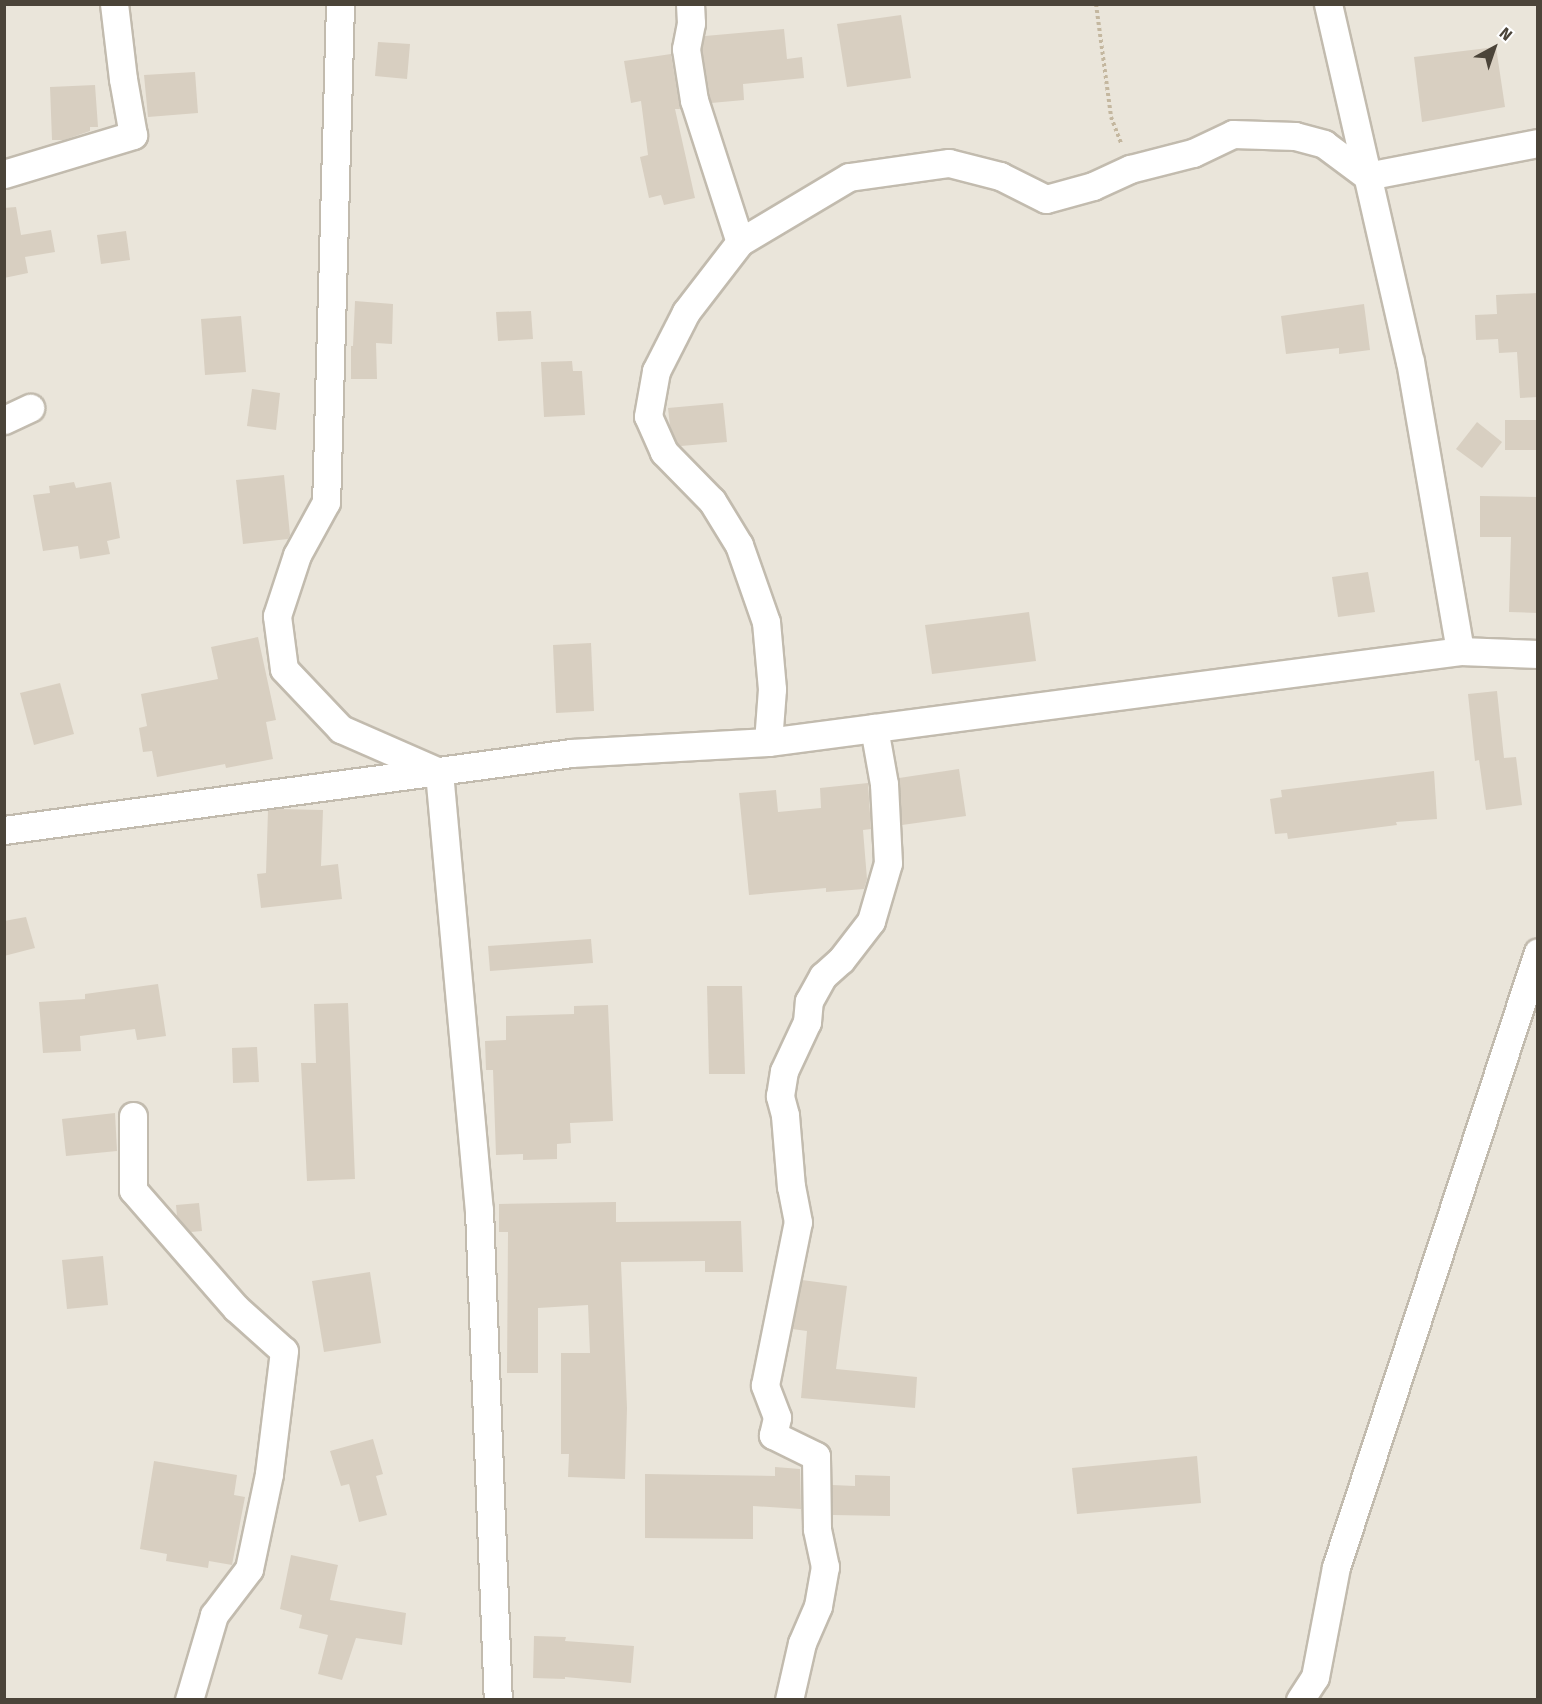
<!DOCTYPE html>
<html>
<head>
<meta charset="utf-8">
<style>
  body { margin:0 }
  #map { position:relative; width:1542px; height:1704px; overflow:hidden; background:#f6f3ec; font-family:"Fira Sans",sans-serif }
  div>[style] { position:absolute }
  .residential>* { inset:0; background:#eae5da }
  .building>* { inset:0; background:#d8cfc1 }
  .path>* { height:4px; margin-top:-2px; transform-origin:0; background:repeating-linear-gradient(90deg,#c4b79f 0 3px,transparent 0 6px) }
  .roads { filter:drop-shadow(2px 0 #c2bbae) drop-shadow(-2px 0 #c2bbae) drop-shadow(0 2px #c2bbae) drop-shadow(0 -2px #c2bbae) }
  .minor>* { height:27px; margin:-13.5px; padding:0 13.5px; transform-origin:13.5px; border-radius:13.5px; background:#fff }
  span { translate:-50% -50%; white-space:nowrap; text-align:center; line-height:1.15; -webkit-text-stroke:6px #fff; paint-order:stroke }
  .frame { position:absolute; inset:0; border:6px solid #4b4439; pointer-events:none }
  .north { position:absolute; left:1464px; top:18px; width:60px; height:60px; -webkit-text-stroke:4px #fff; paint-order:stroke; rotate:40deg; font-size:16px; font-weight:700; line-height:24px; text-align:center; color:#4b4439 }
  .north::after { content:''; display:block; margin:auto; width:21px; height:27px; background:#4b4439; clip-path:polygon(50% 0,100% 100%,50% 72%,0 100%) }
</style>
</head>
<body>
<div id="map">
  <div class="residential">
    <div style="clip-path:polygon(5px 5px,1537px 5px,1537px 1699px,5px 1699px)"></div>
  </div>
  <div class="building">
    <div style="clip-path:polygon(901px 15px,911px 78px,847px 87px,837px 24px)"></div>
    <div style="clip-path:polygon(784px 29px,787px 59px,802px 57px,804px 78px,743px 84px,744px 100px,711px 103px,702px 49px,705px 36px)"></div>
    <div style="clip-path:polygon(378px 42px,410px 44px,407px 79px,375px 76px)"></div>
    <div style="clip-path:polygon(1496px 47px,1505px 107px,1422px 122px,1414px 57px)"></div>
    <div style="clip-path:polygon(671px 54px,680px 109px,675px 109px,695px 198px,664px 205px,661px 195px,649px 198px,640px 157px,648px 155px,641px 101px,631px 103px,624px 61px)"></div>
    <div style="clip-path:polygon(195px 72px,198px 113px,148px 117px,144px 75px)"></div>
    <div style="clip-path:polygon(95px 85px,98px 127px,90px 127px,90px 131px,64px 140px,52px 140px,50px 87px)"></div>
    <div style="clip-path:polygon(16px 207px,21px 235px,51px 230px,55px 252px,25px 257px,28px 273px,4px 278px,4px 208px)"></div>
    <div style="clip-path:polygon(126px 231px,130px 260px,101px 264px,97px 235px)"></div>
    <div style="clip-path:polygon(1538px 293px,1538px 397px,1520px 398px,1517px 352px,1499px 353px,1498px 339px,1476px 340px,1475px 315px,1497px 314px,1496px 295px)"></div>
    <div style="clip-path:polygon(355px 301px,393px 304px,392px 344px,376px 343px,377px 379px,351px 379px,351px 346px,353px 346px)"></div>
    <div style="clip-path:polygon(1364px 304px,1370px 350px,1339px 354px,1339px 348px,1286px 354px,1281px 316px)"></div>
    <div style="clip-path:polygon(531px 311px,533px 339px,498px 341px,496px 312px)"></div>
    <div style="clip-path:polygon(241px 316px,246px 372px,205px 375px,201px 319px)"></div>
    <div style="clip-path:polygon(572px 361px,573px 371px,582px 371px,585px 415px,544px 417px,541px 362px)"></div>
    <div style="clip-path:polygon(252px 389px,280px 393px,276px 430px,247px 426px)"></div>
    <div style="clip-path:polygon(723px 403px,727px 442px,681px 446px,677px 443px,670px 426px,668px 408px)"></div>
    <div style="clip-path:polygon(1505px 420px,1538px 420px,1538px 450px,1505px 450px)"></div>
    <div style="clip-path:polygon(1477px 422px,1502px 442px,1482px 468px,1456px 449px)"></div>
    <div style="clip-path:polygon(284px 475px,290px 535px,288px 539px,243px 544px,236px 480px)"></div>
    <div style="clip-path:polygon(74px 482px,76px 488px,111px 482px,120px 538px,107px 541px,110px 554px,80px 559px,78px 546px,43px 551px,33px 495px,50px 493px,49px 486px)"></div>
    <div style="clip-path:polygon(1480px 496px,1538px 497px,1538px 613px,1509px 612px,1511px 537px,1480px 537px)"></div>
    <div style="clip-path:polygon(1368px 572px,1375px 612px,1338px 617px,1332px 577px)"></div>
    <div style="clip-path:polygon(1029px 612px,1036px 661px,932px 674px,925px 625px)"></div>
    <div style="clip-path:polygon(258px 637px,276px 720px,266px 722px,273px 759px,226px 768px,225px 764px,157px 777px,152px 751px,143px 752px,139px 728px,147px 726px,141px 694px,218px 679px,211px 647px)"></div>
    <div style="clip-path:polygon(591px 643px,594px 711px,556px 713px,553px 645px)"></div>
    <div style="clip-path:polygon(60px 683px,74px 734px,34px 745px,20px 693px)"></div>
    <div style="clip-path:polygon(1497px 691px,1504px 758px,1516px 757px,1522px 805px,1486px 810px,1479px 760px,1475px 761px,1468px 694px)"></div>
    <div style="clip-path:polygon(959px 769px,966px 816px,902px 825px,899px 778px)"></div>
    <div style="clip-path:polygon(1434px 771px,1437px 819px,1396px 822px,1397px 825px,1288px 839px,1287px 833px,1275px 834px,1270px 799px,1282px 797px,1281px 790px)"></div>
    <div style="clip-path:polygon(868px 783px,871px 829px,863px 830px,867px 879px,864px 889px,826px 892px,826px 888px,749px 895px,739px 793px,776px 790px,778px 812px,821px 808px,820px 788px)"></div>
    <div style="clip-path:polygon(275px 809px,323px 810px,321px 866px,338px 864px,342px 899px,261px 908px,257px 874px,266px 873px,268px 810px)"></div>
    <div style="clip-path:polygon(26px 917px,35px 948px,4px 956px,4px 921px)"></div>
    <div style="clip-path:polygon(591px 939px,593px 963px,490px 971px,488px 946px)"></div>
    <div style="clip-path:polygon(158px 984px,166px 1036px,137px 1040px,135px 1029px,80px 1036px,81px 1051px,43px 1053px,39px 1002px,85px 999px,85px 994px)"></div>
    <div style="clip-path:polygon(707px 986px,742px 986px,745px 1074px,709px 1074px)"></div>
    <div style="clip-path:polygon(348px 1003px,355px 1179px,307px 1181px,301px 1063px,316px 1063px,314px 1004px)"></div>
    <div style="clip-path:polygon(608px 1005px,613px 1121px,570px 1123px,571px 1143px,557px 1144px,557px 1159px,523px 1160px,523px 1154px,496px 1155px,493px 1070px,486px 1070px,485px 1041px,506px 1040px,506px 1016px,574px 1014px,574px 1006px)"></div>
    <div style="clip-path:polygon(257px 1047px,259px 1082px,233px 1083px,232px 1048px)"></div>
    <div style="clip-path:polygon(115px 1113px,117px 1151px,66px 1156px,62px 1119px)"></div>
    <div style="clip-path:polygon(616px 1202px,616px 1222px,741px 1221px,743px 1272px,705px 1272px,705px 1261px,621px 1262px,627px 1408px,625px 1479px,568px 1477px,569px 1454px,561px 1454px,561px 1353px,590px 1353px,588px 1305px,538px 1308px,538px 1373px,507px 1373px,508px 1232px,499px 1232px,499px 1204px)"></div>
    <div style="clip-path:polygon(199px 1203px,202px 1231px,191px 1232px,177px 1216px,176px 1205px)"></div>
    <div style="clip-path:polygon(103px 1256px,108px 1305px,67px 1309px,62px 1260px)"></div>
    <div style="clip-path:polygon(370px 1272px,381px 1343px,324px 1352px,312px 1281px)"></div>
    <div style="clip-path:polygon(802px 1280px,847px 1286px,836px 1369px,917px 1377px,915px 1408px,801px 1398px,807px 1331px,792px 1329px)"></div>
    <div style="clip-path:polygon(373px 1439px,383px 1474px,376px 1476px,387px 1515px,359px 1522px,349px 1484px,341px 1486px,330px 1451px)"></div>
    <div style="clip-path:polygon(1197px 1456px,1201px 1503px,1077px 1514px,1072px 1468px)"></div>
    <div style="clip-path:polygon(154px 1461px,237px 1475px,234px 1495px,245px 1497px,232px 1565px,209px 1561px,208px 1568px,166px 1561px,167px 1554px,140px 1549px)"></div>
    <div style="clip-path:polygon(775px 1467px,800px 1469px,801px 1509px,753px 1506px,753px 1539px,645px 1538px,645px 1474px,775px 1476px)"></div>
    <div style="clip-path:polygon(855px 1475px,890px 1476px,890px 1516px,833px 1515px,832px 1485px,855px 1486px)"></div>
    <div style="clip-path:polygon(291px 1555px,338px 1565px,330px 1600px,406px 1613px,402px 1645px,356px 1638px,342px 1680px,318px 1674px,328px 1635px,299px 1628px,302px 1615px,280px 1609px)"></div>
    <div style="clip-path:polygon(534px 1636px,566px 1637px,565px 1641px,634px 1646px,631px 1683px,565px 1677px,565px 1679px,533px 1678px)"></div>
  </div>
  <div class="path">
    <div style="left:1096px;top:4px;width:114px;rotate:82.4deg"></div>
    <div style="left:1111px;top:117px;width:28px;rotate:69deg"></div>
  </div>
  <div class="roads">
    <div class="minor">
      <div style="left:340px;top:4px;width:498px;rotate:91.6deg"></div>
      <div style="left:326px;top:502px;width:60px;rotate:118.7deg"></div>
      <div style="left:297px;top:555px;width:64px;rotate:108.2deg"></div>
      <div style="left:277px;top:616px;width:53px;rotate:82.5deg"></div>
      <div style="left:284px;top:669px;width:83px;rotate:46.5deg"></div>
      <div style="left:341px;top:729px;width:107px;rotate:23.7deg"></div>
      <div style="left:439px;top:772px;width:440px;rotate:84.8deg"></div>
      <div style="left:479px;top:1210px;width:490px;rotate:87.8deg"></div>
      <div style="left:690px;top:4px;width:19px;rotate:87deg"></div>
      <div style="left:691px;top:23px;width:26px;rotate:101deg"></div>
      <div style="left:686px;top:49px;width:52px;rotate:81.1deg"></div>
      <div style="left:694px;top:100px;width:149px;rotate:72.1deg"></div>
      <div style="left:1328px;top:4px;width:366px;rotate:77.1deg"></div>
      <div style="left:1410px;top:361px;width:294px;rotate:80.2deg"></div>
      <div style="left:4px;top:174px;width:135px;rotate:-16.8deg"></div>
      <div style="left:133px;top:135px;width:57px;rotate:-100.1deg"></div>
      <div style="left:123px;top:79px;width:76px;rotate:-96.8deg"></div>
      <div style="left:4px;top:420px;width:29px;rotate:-25deg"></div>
      <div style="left:768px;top:742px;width:53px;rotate:-85.7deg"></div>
      <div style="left:772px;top:689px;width:67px;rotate:-95.1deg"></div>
      <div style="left:766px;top:622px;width:82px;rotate:-109.3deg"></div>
      <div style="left:739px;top:545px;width:52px;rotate:-121.5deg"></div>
      <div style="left:712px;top:501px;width:69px;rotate:-134.4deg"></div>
      <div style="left:664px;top:452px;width:39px;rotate:-114deg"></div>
      <div style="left:648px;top:416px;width:46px;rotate:-79.9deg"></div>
      <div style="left:656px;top:371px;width:66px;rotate:-63deg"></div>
      <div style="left:686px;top:312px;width:88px;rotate:-52.4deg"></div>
      <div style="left:740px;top:242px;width:127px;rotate:-30.8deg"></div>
      <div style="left:849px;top:177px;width:101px;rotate:-8deg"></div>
      <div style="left:949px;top:163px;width:53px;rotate:14.3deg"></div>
      <div style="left:1000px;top:176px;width:51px;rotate:26.6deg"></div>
      <div style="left:1046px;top:199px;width:49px;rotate:-15.5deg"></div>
      <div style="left:1093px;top:186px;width:41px;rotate:-24.7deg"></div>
      <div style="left:1130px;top:169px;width:65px;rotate:-14.3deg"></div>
      <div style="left:1193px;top:153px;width:44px;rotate:-25.4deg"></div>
      <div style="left:1233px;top:134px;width:62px;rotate:1.8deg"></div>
      <div style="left:1295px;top:136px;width:30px;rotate:15deg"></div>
      <div style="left:1324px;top:144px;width:54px;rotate:36.7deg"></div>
      <div style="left:1367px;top:176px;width:174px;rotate:-10.9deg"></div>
      <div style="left:4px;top:830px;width:572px;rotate:-7.73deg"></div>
      <div style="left:571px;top:753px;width:197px;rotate:-3.2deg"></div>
      <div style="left:768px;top:742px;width:698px;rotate:-7.49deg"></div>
      <div style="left:1460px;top:651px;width:78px;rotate:2.2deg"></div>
      <div style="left:133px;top:1116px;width:74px;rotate:90deg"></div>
      <div style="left:133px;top:1190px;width:157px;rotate:48.9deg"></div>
      <div style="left:236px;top:1308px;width:64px;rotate:41.9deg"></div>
      <div style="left:284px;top:1351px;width:124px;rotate:97deg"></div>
      <div style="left:269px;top:1474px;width:97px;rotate:101.9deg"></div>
      <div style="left:249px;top:1569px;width:58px;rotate:127.3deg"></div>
      <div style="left:214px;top:1615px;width:89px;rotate:106.4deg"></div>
      <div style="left:789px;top:1700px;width:58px;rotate:-77.2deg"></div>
      <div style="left:802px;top:1643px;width:40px;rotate:-66.6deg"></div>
      <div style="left:818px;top:1606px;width:40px;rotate:-80deg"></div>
      <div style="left:825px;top:1567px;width:39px;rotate:-102deg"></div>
      <div style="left:817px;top:1529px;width:73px;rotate:-90.8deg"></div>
      <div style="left:816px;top:1456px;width:48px;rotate:-154deg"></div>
      <div style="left:773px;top:1435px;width:18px;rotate:-77deg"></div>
      <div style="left:777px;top:1417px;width:34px;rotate:-111deg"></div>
      <div style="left:765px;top:1385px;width:166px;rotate:-78.6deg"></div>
      <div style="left:798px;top:1222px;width:36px;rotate:-101deg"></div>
      <div style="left:791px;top:1187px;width:72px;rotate:-94.8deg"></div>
      <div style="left:785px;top:1115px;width:20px;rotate:-105deg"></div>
      <div style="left:780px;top:1096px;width:25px;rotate:-81deg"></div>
      <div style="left:784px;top:1071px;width:54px;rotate:-64.9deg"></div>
      <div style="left:807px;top:1022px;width:21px;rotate:-85deg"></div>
      <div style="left:809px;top:1001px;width:29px;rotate:-61deg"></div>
      <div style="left:823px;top:976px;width:24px;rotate:-42deg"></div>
      <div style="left:841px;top:960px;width:49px;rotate:-52.4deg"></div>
      <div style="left:871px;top:921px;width:60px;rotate:-73.7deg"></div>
      <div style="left:888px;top:863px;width:79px;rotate:-92.9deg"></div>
      <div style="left:884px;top:784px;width:57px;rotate:-100.1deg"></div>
      <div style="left:1300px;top:1700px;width:27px;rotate:-57deg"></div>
      <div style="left:1315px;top:1677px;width:112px;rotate:-79.2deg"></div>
      <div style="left:1336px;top:1567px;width:647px;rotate:-71.82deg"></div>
    </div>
  </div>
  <div class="frame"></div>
  <div class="north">N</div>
</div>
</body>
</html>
